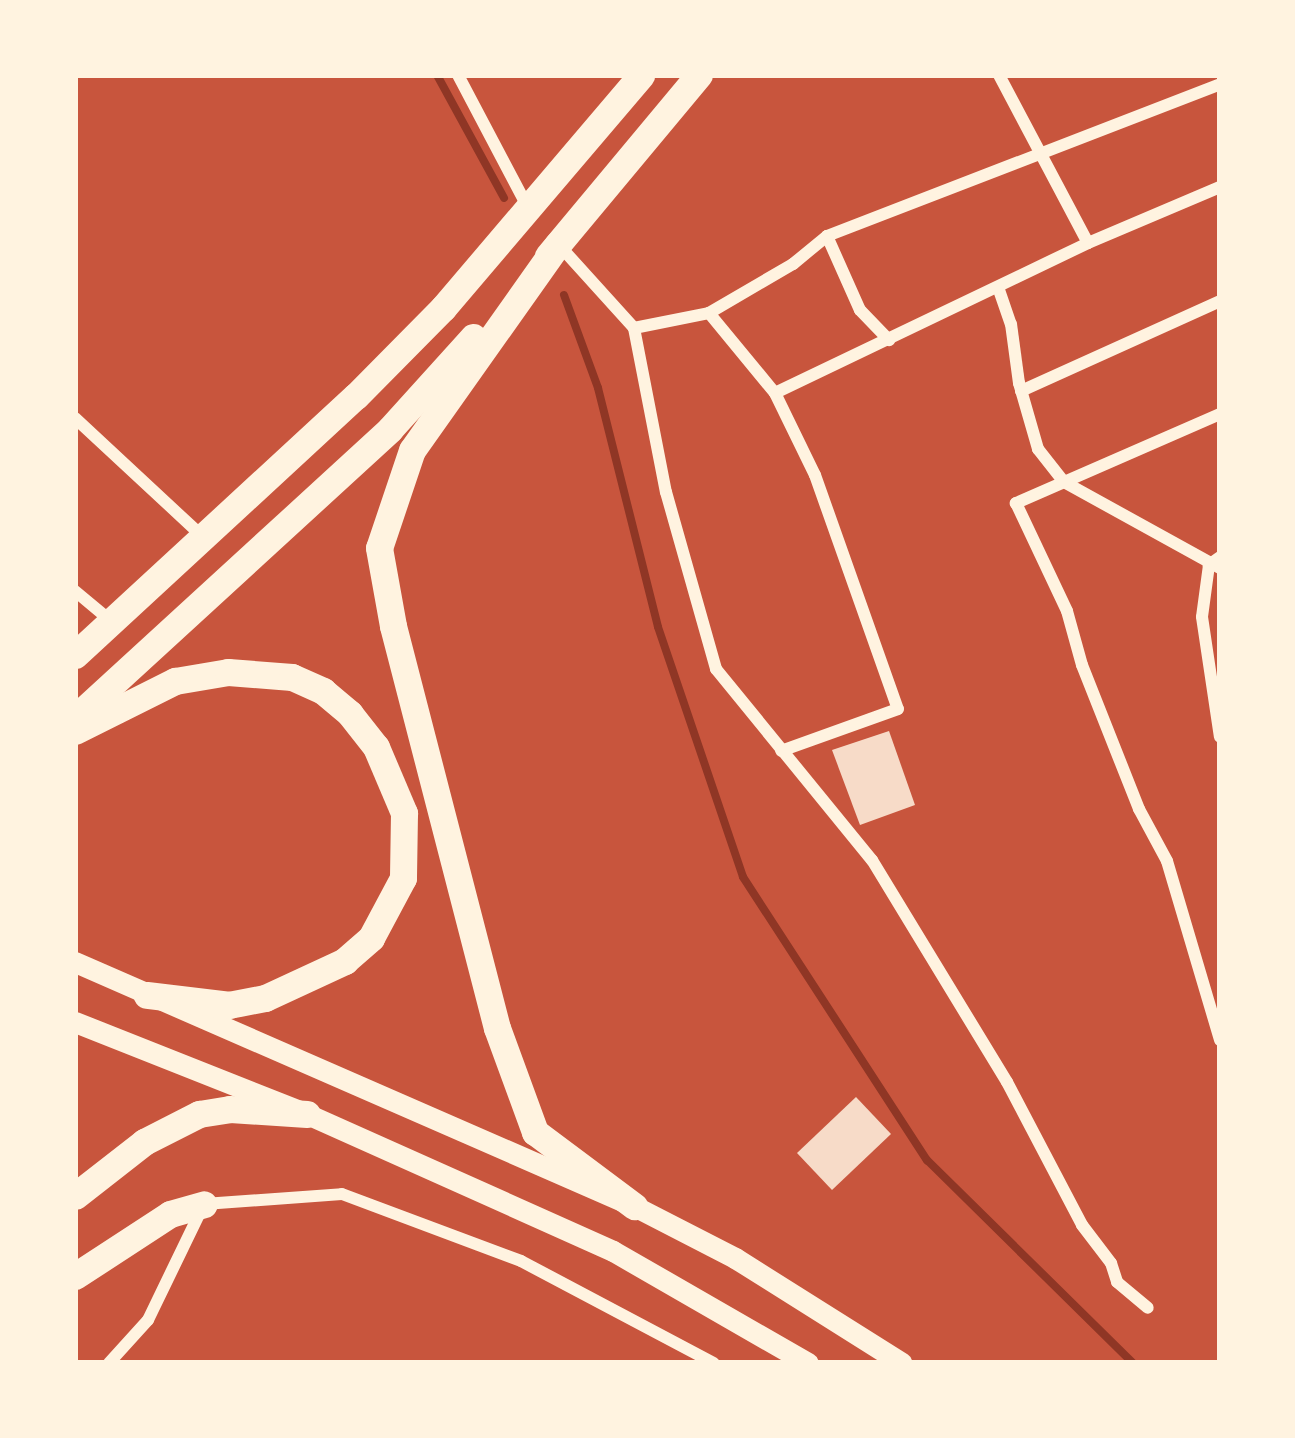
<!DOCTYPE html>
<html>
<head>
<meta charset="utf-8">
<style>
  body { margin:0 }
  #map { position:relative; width:1295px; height:1438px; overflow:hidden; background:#c8553d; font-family:Quicksand,sans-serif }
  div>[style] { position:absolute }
  .stream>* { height:8px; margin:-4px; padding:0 4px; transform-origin:4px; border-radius:4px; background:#8f3625 }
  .building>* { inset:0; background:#f7dbc8 }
  .minor>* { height:12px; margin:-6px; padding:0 6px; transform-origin:6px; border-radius:6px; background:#fff3e0 }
  .tertiary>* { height:21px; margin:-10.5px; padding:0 10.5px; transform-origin:10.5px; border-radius:10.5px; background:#fff3e0 }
  .trunk>* { height:27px; margin:-13.5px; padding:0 13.5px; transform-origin:13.5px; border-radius:13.5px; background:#fff3e0 }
  span { translate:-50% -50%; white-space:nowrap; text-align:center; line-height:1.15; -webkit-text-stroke:9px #fff3e0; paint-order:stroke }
  .frame { position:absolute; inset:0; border:78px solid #fff3e0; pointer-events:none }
</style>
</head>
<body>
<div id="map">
  <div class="stream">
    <div style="left:437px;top:75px;width:140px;rotate:61.4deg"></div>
    <div style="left:564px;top:295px;width:99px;rotate:69.9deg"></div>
    <div style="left:598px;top:388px;width:246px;rotate:75.9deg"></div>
    <div style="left:658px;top:627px;width:264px;rotate:71.2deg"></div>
    <div style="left:743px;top:877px;width:338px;rotate:57deg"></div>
    <div style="left:927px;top:1160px;width:289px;rotate:44.6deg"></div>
  </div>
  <div class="building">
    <div style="clip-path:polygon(889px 731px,915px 805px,860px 825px,832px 750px)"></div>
    <div style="clip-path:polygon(856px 1097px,891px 1134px,832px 1190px,797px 1153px)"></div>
  </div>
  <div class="minor">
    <div style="left:458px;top:75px;width:148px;rotate:62.2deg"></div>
    <div style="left:999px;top:75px;width:190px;rotate:62.1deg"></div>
    <div style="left:827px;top:236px;width:81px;rotate:66deg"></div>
    <div style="left:860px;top:310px;width:42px;rotate:46deg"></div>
    <div style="left:559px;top:245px;width:112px;rotate:47.9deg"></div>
    <div style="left:998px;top:287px;width:39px;rotate:71deg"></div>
    <div style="left:1011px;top:324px;width:60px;rotate:82.3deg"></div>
    <div style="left:1019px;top:383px;width:69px;rotate:73.9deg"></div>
    <div style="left:1038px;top:449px;width:42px;rotate:51.8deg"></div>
    <div style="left:1064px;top:482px;width:178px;rotate:28.9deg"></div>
    <div style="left:709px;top:313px;width:104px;rotate:50.5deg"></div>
    <div style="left:775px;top:393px;width:91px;rotate:64deg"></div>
    <div style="left:815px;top:475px;width:248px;rotate:70.5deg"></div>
    <div style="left:898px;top:709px;width:124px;rotate:160.3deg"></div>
    <div style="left:634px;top:328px;width:167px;rotate:79deg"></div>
    <div style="left:666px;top:492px;width:184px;rotate:74.2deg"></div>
    <div style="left:716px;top:669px;width:247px;rotate:50.8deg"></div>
    <div style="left:872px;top:860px;width:260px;rotate:58.7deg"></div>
    <div style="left:1007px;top:1082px;width:161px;rotate:62.3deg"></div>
    <div style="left:1082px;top:1225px;width:48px;rotate:52.7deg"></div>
    <div style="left:1111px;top:1263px;width:20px;rotate:72deg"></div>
    <div style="left:1117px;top:1282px;width:40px;rotate:40deg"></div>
    <div style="left:634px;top:328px;width:76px;rotate:-11.3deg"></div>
    <div style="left:709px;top:313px;width:97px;rotate:-30.3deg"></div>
    <div style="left:793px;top:264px;width:44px;rotate:-39.5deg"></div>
    <div style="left:827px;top:236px;width:421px;rotate:-21.1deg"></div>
    <div style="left:1021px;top:391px;width:218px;rotate:-24.3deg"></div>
    <div style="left:775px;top:393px;width:347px;rotate:-25.6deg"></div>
    <div style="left:1088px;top:243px;width:143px;rotate:-23deg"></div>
    <div style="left:1220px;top:414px;width:223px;rotate:156.4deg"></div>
    <div style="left:1016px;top:503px;width:119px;rotate:64.7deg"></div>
    <div style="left:1067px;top:611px;width:56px;rotate:74.5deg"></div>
    <div style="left:1082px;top:665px;width:155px;rotate:68.4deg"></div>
    <div style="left:1139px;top:809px;width:59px;rotate:61.7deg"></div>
    <div style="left:1167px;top:861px;width:187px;rotate:73.5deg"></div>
    <div style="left:75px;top:418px;width:173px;rotate:42.9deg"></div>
    <div style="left:1220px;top:557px;width:14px;rotate:144deg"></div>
    <div style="left:1209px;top:565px;width:52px;rotate:97.7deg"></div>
    <div style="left:1202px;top:617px;width:121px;rotate:81.5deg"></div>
    <div style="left:75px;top:591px;width:47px;rotate:39.8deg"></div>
    <div style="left:109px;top:1363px;width:58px;rotate:-47.8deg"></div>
    <div style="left:148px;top:1320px;width:129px;rotate:-64.2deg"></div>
    <div style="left:204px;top:1204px;width:138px;rotate:-4.1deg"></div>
    <div style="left:342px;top:1194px;width:191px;rotate:20.5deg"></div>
    <div style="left:521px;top:1261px;width:218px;rotate:27.9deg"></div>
  </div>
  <div class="tertiary">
    <div style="left:75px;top:962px;width:610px;rotate:23.58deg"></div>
    <div style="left:634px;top:1206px;width:114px;rotate:27.2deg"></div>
    <div style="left:735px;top:1258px;width:197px;rotate:32.2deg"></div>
    <div style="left:75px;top:1022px;width:250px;rotate:21.6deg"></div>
    <div style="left:307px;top:1114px;width:335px;rotate:24.1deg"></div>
    <div style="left:613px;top:1251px;width:225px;rotate:29.9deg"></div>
  </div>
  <div class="trunk">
    <div style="left:558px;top:244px;width:252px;rotate:125.3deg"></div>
    <div style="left:412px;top:450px;width:103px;rotate:108.6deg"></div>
    <div style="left:379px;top:548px;width:79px;rotate:79.8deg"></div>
    <div style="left:393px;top:626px;width:415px;rotate:75.5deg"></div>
    <div style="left:497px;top:1028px;width:111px;rotate:69.9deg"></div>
    <div style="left:535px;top:1132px;width:124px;rotate:36.8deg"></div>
    <div style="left:548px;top:256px;width:236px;rotate:-50.2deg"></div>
    <div style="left:75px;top:655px;width:382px;rotate:-42.7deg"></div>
    <div style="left:356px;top:396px;width:124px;rotate:-45.3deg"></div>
    <div style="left:443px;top:308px;width:306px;rotate:-49.6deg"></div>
    <div style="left:75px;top:718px;width:427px;rotate:-42.5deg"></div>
    <div style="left:390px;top:429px;width:124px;rotate:-47.9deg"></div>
    <div style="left:75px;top:731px;width:112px;rotate:-26.6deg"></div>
    <div style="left:175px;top:681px;width:54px;rotate:-9.6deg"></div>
    <div style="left:228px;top:672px;width:64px;rotate:4.5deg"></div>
    <div style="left:292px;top:677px;width:34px;rotate:24deg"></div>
    <div style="left:323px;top:691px;width:35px;rotate:40deg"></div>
    <div style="left:350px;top:714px;width:42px;rotate:51.8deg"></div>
    <div style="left:376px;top:747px;width:72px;rotate:67deg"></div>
    <div style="left:404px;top:813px;width:65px;rotate:90.9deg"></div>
    <div style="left:403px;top:878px;width:68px;rotate:118.1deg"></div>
    <div style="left:371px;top:938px;width:35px;rotate:139deg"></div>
    <div style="left:345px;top:961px;width:88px;rotate:155.2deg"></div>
    <div style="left:265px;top:998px;width:36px;rotate:169deg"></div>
    <div style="left:230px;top:1005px;width:84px;rotate:-173.1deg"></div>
    <div style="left:75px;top:1196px;width:88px;rotate:-38deg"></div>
    <div style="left:144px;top:1142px;width:62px;rotate:-27deg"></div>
    <div style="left:199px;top:1114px;width:31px;rotate:-9deg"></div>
    <div style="left:230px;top:1109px;width:77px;rotate:3.7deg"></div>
    <div style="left:75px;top:1276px;width:113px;rotate:-33.1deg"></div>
    <div style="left:170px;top:1214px;width:35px;rotate:-16deg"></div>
  </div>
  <div class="frame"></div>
</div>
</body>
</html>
